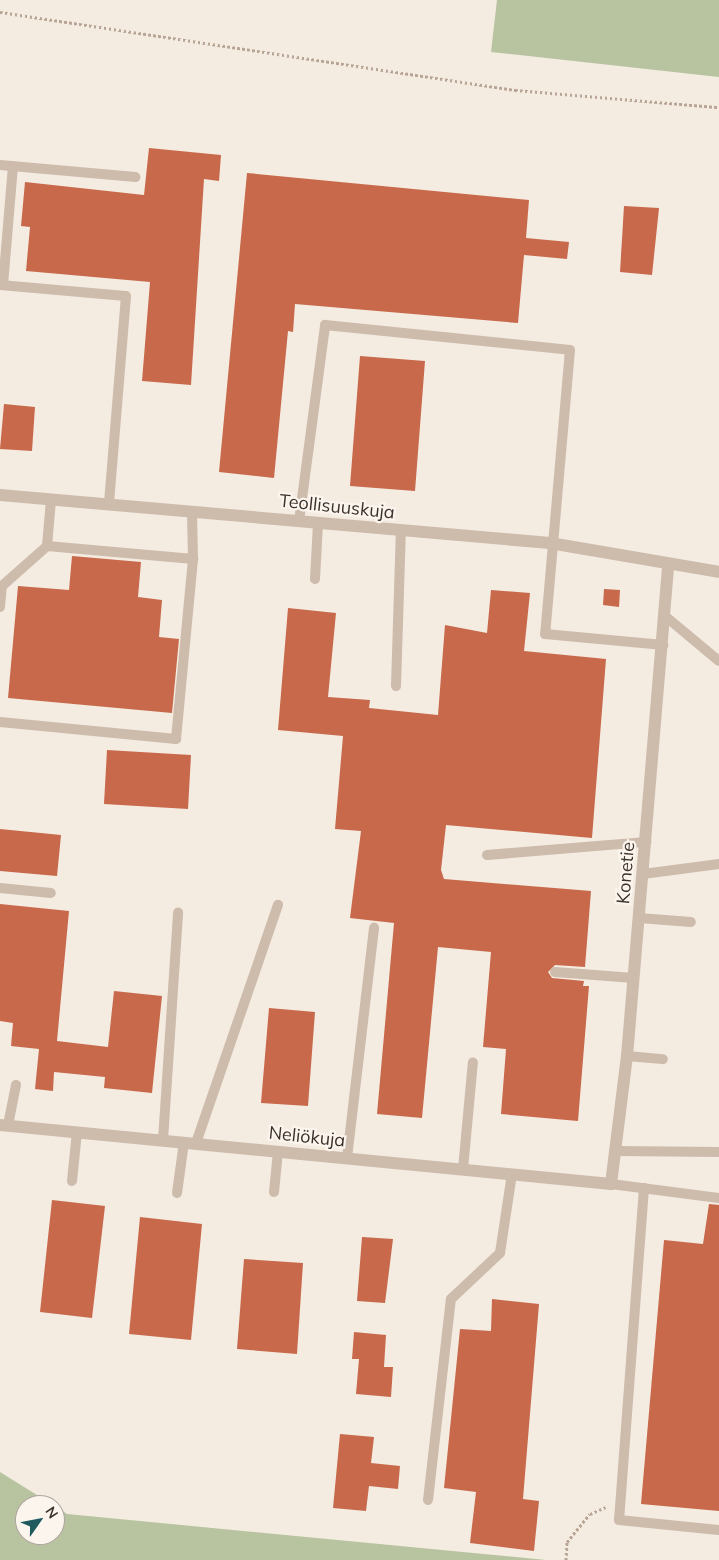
<!DOCTYPE html>
<html>
<head>
<meta charset="utf-8">
<style>
  body { margin:0 }
  #map { position:relative; width:719px; height:1560px; overflow:hidden; background:#f4ebe1; font-family:Mulish,sans-serif }
  div>[style] { position:absolute }
  .green>* { inset:0; background:#b8c4a0 }
  .building>* { inset:0; background:#c8694b }
  .path>* { height:3px; margin-top:-1.5px; transform-origin:0; background:repeating-linear-gradient(90deg,#b9a596 0 2.5px,transparent 0 5px) }
  .service>* { height:10px; margin:-5px; padding:0 5px; transform-origin:5px; border-radius:5px; background:#cdbbac }
  .minor>* { height:12px; margin:-6px; padding:0 6px; transform-origin:6px; border-radius:6px; background:#cdbbac }
  .tertiary>* { height:12px; margin:-6px; padding:0 6px; transform-origin:6px; border-radius:6px; background:#cdbbac }
  span { translate:-50% -50%; white-space:nowrap; text-align:center; line-height:1.15; -webkit-text-stroke:4.5px #fbf5ee; paint-order:stroke }
  .street-label { font-size:18px; color:#3b302b }
  .north { position:absolute; left:15px; top:1495px; width:50px; height:50px; box-sizing:border-box; background:#fbf5ee; border:1px solid #aea6a0; border-radius:50%; rotate:57deg; font-size:14px; font-weight:700; line-height:20px; text-align:center; color:#3b302b }
  .north::after { content:''; display:block; margin:auto; width:18px; height:22px; background:#1f5a5e; clip-path:polygon(50% 0,100% 100%,50% 72%,0 100%) }
</style>
</head>
<body>
<div id="map">
  <div class="green">
    <div style="clip-path:polygon(497px 0,719px 0,719px 77px,491px 52px)"></div>
    <div style="clip-path:polygon(0 1472px,53px 1505px,25px 1505px,25px 1535px,55px 1535px,55px 1506px,67px 1514px,546px 1560px,0 1560px)"></div>
  </div>
  <div class="building">
    <div style="clip-path:polygon(149px 148px,221px 155px,219px 181px,204px 179px,191px 385px,142px 381px,150px 282px,26px 271px,30px 227px,21px 226px,25px 182px,144px 195px)"></div>
    <div style="clip-path:polygon(247px 173px,529px 200px,526px 238px,569px 242px,567px 259px,524px 255px,518px 323px,295px 304px,293px 332px,288px 331px,274px 478px,219px 472px)"></div>
    <div style="clip-path:polygon(624px 206px,659px 208px,652px 275px,620px 272px)"></div>
    <div style="clip-path:polygon(360px 356px,425px 361px,415px 491px,350px 486px)"></div>
    <div style="clip-path:polygon(4px 404px,35px 407px,32px 451px,0 449px)"></div>
    <div style="clip-path:polygon(72px 556px,141px 562px,138px 597px,162px 600px,159px 637px,179px 639px,172px 713px,8px 698px,18px 586px,69px 590px)"></div>
    <div style="clip-path:polygon(604px 589px,620px 590px,619px 607px,603px 605px)"></div>
    <div style="clip-path:polygon(491px 590px,530px 593px,524px 651px,606px 659px,592px 838px,446px 825px,441px 870px,444px 879px,591px 891px,585px 967px,555px 965px,548px 972px,552px 978px,584px 981px,583px 986px,589px 986px,578px 1121px,501px 1114px,506px 1049px,483px 1047px,491px 952px,438px 947px,422px 1118px,377px 1114px,394px 923px,350px 918px,361px 831px,335px 829px,343px 736px,278px 730px,288px 608px,336px 613px,328px 697px,370px 700px,369px 708px,438px 715px,445px 625px,487px 633px)"></div>
    <div style="clip-path:polygon(107px 750px,191px 755px,188px 809px,104px 804px)"></div>
    <div style="clip-path:polygon(0 829px,61px 835px,57px 876px,0 871px)"></div>
    <div style="clip-path:polygon(0 904px,69px 911px,57px 1041px,108px 1047px,114px 991px,162px 996px,152px 1093px,104px 1088px,105px 1077px,54px 1072px,53px 1091px,35px 1089px,39px 1049px,11px 1046px,13px 1023px,0 1021px)"></div>
    <div style="clip-path:polygon(269px 1008px,315px 1012px,308px 1106px,261px 1103px)"></div>
    <div style="clip-path:polygon(52px 1200px,105px 1206px,92px 1318px,40px 1312px)"></div>
    <div style="clip-path:polygon(709px 1204px,719px 1205px,719px 1511px,641px 1504px,664px 1240px,703px 1244px)"></div>
    <div style="clip-path:polygon(140px 1217px,202px 1224px,191px 1340px,129px 1334px)"></div>
    <div style="clip-path:polygon(362px 1237px,393px 1239px,385px 1303px,357px 1301px)"></div>
    <div style="clip-path:polygon(244px 1259px,303px 1263px,297px 1354px,237px 1349px)"></div>
    <div style="clip-path:polygon(492px 1299px,539px 1304px,523px 1499px,539px 1501px,534px 1551px,470px 1543px,476px 1492px,444px 1488px,460px 1329px,491px 1331px)"></div>
    <div style="clip-path:polygon(354px 1332px,386px 1335px,384px 1367px,393px 1367px,391px 1397px,356px 1394px,359px 1359px,352px 1359px)"></div>
    <div style="clip-path:polygon(340px 1434px,374px 1437px,371px 1463px,400px 1466px,398px 1489px,369px 1486px,366px 1511px,333px 1508px)"></div>
  </div>
  <div class="path">
    <div style="left:0;top:12px;width:521px;rotate:8.61deg"></div>
    <div style="left:515px;top:90px;width:205px;rotate:4.8deg"></div>
    <div style="left:566px;top:1560px;width:18px;rotate:-87deg"></div>
    <div style="left:567px;top:1542px;width:36px;rotate:-51deg"></div>
    <div style="left:590px;top:1514px;width:17px;rotate:-24deg"></div>
  </div>
  <div class="service">
    <div style="left:0;top:165px;width:136px;rotate:5.1deg"></div>
    <div style="left:0;top:285px;width:126px;rotate:5deg"></div>
    <div style="left:126px;top:296px;width:209px;rotate:94.7deg"></div>
    <div style="left:3px;top:285px;width:119px;rotate:-85.2deg"></div>
    <div style="left:51px;top:500px;width:46px;rotate:95deg"></div>
    <div style="left:47px;top:546px;width:147px;rotate:5.1deg"></div>
    <div style="left:299px;top:521px;width:198px;rotate:-82.4deg"></div>
    <div style="left:325px;top:325px;width:246px;rotate:5.8deg"></div>
    <div style="left:570px;top:350px;width:285px;rotate:95deg"></div>
    <div style="left:545px;top:634px;width:119px;rotate:5.3deg"></div>
    <div style="left:315px;top:579px;width:56px;rotate:-86.9deg"></div>
    <div style="left:0;top:607px;width:21px;rotate:-85deg"></div>
    <div style="left:2px;top:586px;width:60px;rotate:-41.6deg"></div>
    <div style="left:665px;top:616px;width:70px;rotate:39.8deg"></div>
    <div style="left:396px;top:686px;width:155px;rotate:-88.2deg"></div>
    <div style="left:0;top:722px;width:177px;rotate:5.5deg"></div>
    <div style="left:176px;top:739px;width:181px;rotate:-84.6deg"></div>
    <div style="left:193px;top:559px;width:48px;rotate:-91.2deg"></div>
    <div style="left:487px;top:855px;width:160px;rotate:-4.7deg"></div>
    <div style="left:643px;top:874px;width:77px;rotate:-7.5deg"></div>
    <div style="left:0;top:888px;width:51px;rotate:5.6deg"></div>
    <div style="left:639px;top:918px;width:52px;rotate:4.4deg"></div>
    <div style="left:555px;top:972px;width:79px;rotate:4.3deg"></div>
    <div style="left:627px;top:1056px;width:36px;rotate:5deg"></div>
    <div style="left:8px;top:1125px;width:41px;rotate:-78.7deg"></div>
    <div style="left:163px;top:1140px;width:228px;rotate:-86.2deg"></div>
    <div style="left:196px;top:1143px;width:252px;rotate:-71deg"></div>
    <div style="left:616px;top:1151px;width:103px;rotate:0.6deg"></div>
    <div style="left:347px;top:1158px;width:232px;rotate:-83.3deg"></div>
    <div style="left:463px;top:1169px;width:107px;rotate:-84.7deg"></div>
    <div style="left:72px;top:1181px;width:49px;rotate:-84.2deg"></div>
    <div style="left:611px;top:1184px;width:109px;rotate:7.4deg"></div>
    <div style="left:644px;top:1188px;width:333px;rotate:94.3deg"></div>
    <div style="left:619px;top:1520px;width:100px;rotate:5.7deg"></div>
    <div style="left:274px;top:1192px;width:41px;rotate:-84.4deg"></div>
    <div style="left:177px;top:1193px;width:51px;rotate:-82.2deg"></div>
    <div style="left:428px;top:1500px;width:202px;rotate:-83.5deg"></div>
    <div style="left:451px;top:1299px;width:67px;rotate:-43.2deg"></div>
    <div style="left:500px;top:1253px;width:80px;rotate:-81.4deg"></div>
  </div>
  <div class="minor">
    <div style="left:0;top:1125px;width:614px;rotate:5.52deg"></div>
    <div style="left:611px;top:1184px;width:129px;rotate:-82.9deg"></div>
    <div style="left:627px;top:1056px;width:494px;rotate:-85.2deg"></div>
  </div>
  <div class="tertiary">
    <div style="left:0;top:495px;width:552px;rotate:4.99deg"></div>
    <div style="left:550px;top:543px;width:171px;rotate:9.7deg"></div>
  </div>
  <div class="street-label">
    <span style="left:337px;top:507px;rotate:6deg">Teollisuuskuja</span>
    <span style="left:626px;top:873px;rotate:-85deg">Konetie</span>
    <span style="left:307px;top:1137px;rotate:6deg">Neliökuja</span>
  </div>
  <div class="north">N</div>
</div>
</body>
</html>
